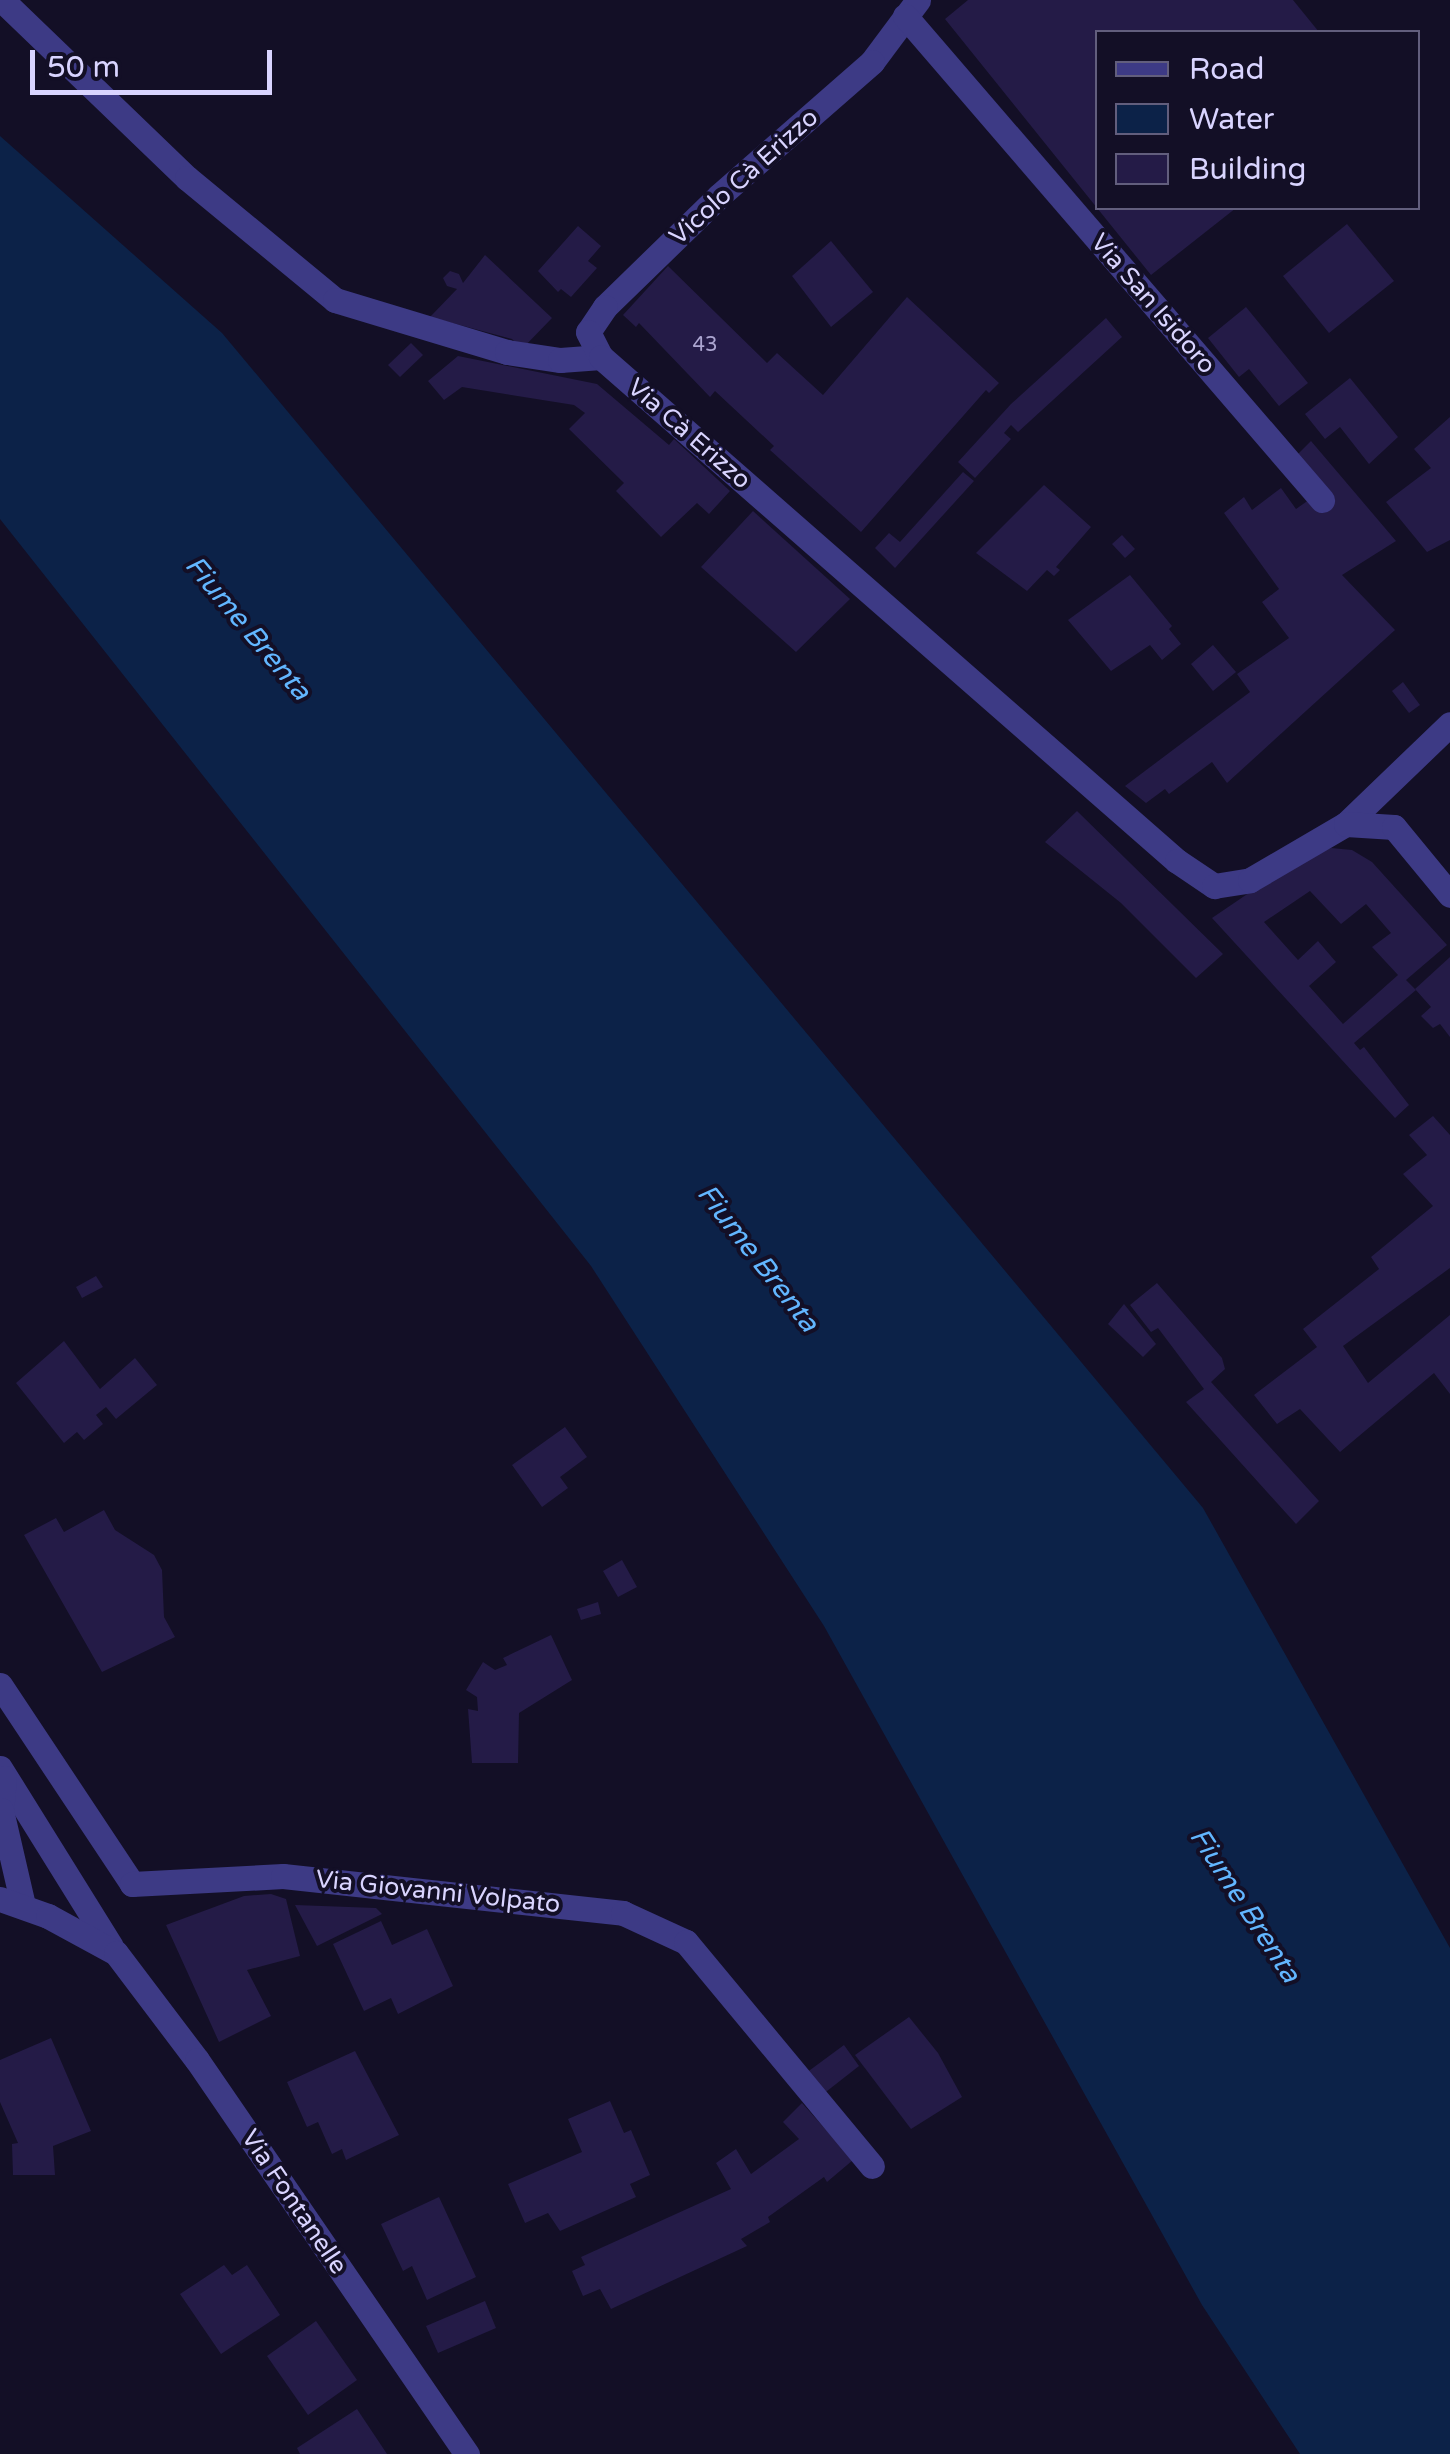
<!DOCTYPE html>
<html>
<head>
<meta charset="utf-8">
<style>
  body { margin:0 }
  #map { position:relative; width:1450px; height:2454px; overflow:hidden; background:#130f26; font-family:"Varela Round",sans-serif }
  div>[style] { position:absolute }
  .water>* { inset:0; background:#0c2248 }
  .building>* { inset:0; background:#241b47 }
  .minor>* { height:25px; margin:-12.5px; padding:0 12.5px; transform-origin:12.5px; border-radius:12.5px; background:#3d3a85 }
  span { translate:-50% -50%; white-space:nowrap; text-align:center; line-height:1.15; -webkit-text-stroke:8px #130f26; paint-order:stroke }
  .number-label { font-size:20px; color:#aca6d1 }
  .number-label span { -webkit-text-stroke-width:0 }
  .street-label { font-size:25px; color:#d9d4ff }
  .water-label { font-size:28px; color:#62b6ff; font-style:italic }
  .legend { position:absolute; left:1095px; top:30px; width:325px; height:180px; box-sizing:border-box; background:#130f26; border:2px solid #625e7d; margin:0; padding:12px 18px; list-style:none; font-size:30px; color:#d9d4ff }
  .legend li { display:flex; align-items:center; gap:20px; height:50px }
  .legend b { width:50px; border:2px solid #625e7d }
  .scale { position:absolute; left:30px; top:50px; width:242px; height:45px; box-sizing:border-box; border:5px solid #d9d4ff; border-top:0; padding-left:12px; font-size:30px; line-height:35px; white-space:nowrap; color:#d9d4ff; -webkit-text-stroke:8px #130f26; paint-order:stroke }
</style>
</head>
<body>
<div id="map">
  <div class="water">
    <div style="clip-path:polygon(0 136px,222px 333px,1203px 1508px,1450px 1948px,1450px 2454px,1300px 2454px,1202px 2305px,824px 1626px,591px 1266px,0 519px)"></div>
  </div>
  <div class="building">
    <div style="clip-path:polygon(968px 0,1293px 0,1319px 32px,1098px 32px,1098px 208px,1236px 208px,1151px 275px,945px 19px)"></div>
    <div style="clip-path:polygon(1347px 224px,1394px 281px,1329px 333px,1283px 276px)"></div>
    <div style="clip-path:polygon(578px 226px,601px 246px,588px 261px,597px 268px,571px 297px,561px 289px,558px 292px,538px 271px)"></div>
    <div style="clip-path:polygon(831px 241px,873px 292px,831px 327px,792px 276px)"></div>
    <div style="clip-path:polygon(485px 255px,552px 318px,522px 349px,512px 339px,430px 317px,457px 289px,447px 286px,443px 278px,450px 271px,459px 274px,463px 283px)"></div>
    <div style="clip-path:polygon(668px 266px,767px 363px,777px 353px,823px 395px,907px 297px,999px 383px,989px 393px,986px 390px,861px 532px,770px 450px,774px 446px,715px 391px,710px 397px,639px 323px,636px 327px,623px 315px)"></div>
    <div style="clip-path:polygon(1246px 307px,1308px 383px,1279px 406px,1249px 369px,1239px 377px,1208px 338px)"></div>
    <div style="clip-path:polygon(1106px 318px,1122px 337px,1018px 432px,1011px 425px,1004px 433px,1011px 439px,975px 478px,958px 462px,1011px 404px)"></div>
    <div style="clip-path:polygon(411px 343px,423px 355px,400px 377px,388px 365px)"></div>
    <div style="clip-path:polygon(458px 356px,597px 384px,669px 445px,674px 439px,730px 491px,709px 514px,697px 503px,661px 537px,616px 491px,624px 483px,569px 429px,585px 413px,574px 405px,462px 387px,444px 400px,428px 381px)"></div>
    <div style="clip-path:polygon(1350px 378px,1398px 437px,1369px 464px,1340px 427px,1325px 439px,1305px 414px)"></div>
    <div style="clip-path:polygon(1450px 417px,1450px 540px,1427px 552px,1386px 502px,1431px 468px,1414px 449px)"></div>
    <div style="clip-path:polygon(1311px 441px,1396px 541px,1342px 575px,1395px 630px,1227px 783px,1212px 762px,1169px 794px,1165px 789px,1146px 803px,1125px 786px,1250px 692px,1237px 674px,1289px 638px,1262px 602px,1279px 589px,1224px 513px,1244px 497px,1252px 510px,1281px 488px,1296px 509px,1313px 497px,1286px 466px)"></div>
    <div style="clip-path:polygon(963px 472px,974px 481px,895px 568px,875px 548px,889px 533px,900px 542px)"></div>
    <div style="clip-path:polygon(1044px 485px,1091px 527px,1056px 567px,1060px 570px,1054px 576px,1047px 570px,1027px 591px,976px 553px)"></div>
    <div style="clip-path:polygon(753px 511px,850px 599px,796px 652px,701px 567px)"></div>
    <div style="clip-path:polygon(1122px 535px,1135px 549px,1125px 558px,1112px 544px)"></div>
    <div style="clip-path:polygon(1130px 575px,1172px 626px,1169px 629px,1181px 644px,1162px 660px,1150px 645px,1111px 671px,1068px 620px)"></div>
    <div style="clip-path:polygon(1213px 645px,1236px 672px,1213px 691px,1191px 664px)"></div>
    <div style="clip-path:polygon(1403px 682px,1420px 705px,1409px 713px,1392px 691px)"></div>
    <div style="clip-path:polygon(1077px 811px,1223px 954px,1196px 978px,1121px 903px,1045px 842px)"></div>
    <div style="clip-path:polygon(evenodd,1331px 848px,1352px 850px,1372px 862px,1447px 945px,1406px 980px,1416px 990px,1354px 1043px,1360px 1050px,1364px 1047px,1409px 1105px,1395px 1118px,1212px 918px,1290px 865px,1331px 848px,1310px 891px,1341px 924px,1366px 904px,1391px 933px,1372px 947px,1398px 975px,1343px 1024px,1309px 986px,1336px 962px,1318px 941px,1298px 960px,1264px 922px,1310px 891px)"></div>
    <div style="clip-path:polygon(1450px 957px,1450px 1037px,1440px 1024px,1433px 1028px,1421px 1016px,1431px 1007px,1415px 989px)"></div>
    <div style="clip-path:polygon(1433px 1116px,1450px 1135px,1450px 1268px,1343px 1346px,1368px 1383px,1450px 1315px,1450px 1394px,1434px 1373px,1340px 1452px,1300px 1409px,1277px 1424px,1254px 1395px,1317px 1347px,1303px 1329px,1379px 1269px,1371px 1257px,1433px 1206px,1403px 1174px,1427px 1155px,1409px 1135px)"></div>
    <div style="clip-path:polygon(96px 1276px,103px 1287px,82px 1298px,76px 1287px)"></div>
    <div style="clip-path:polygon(1157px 1283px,1222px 1358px,1225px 1369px,1211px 1382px,1319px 1501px,1296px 1524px,1186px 1402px,1204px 1389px,1158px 1328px,1151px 1332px,1130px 1305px)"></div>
    <div style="clip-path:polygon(1124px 1304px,1156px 1344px,1143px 1357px,1108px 1324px)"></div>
    <div style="clip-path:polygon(64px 1341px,100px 1389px,135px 1358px,157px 1385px,116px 1419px,106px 1407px,96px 1415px,103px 1424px,84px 1440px,77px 1432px,64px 1443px,16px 1383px)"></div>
    <div style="clip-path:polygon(565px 1427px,587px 1457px,560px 1477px,568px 1488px,542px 1507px,512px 1465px)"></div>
    <div style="clip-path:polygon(104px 1510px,115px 1530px,154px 1555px,162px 1570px,164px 1617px,175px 1637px,102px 1672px,24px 1535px,56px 1518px,64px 1532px)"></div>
    <div style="clip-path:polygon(622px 1560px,637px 1587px,618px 1597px,603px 1571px)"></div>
    <div style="clip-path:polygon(598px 1602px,601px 1614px,581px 1620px,577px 1609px)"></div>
    <div style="clip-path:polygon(551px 1635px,572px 1680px,519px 1713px,518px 1763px,472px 1763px,468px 1709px,478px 1711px,477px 1697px,466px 1690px,483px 1662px,495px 1670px,507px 1665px,503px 1658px)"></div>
    <div style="clip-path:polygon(271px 1894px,286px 1899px,300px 1956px,247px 1970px,271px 2016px,219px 2042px,166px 1925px,244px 1896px)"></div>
    <div style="clip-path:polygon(295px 1905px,376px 1908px,382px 1914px,317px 1946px)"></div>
    <div style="clip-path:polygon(381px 1921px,392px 1945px,427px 1929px,453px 1986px,398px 2014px,391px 1998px,364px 2011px,333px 1944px)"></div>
    <div style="clip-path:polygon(909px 2017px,938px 2053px,962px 2097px,911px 2129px,855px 2055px)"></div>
    <div style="clip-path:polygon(51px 2038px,91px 2131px,53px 2146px,55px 2175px,13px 2175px,12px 2144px,18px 2143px,0 2102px,0 2060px)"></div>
    <div style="clip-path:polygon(844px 2045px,859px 2066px,822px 2095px,806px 2073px)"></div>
    <div style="clip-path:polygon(355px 2051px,399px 2135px,346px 2160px,342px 2149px,332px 2154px,318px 2122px,307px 2127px,287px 2082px)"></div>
    <div style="clip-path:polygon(610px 2101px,624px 2133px,631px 2130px,650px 2175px,630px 2184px,636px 2197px,560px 2231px,548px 2213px,525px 2223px,508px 2184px,582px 2152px,568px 2119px)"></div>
    <div style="clip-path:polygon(802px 2103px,853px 2160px,827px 2182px,824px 2177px,768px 2217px,770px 2222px,741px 2239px,747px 2246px,611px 2309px,600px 2289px,583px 2296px,572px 2271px,585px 2265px,581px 2257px,731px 2189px,716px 2163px,736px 2149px,751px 2174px,799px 2139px,783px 2122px)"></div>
    <div style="clip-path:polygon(439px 2197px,476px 2277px,427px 2300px,412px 2266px,403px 2271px,381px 2224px)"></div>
    <div style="clip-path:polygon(224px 2265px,232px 2275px,247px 2265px,280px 2315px,221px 2354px,180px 2294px)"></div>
    <div style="clip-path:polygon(485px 2301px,496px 2328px,438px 2353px,426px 2326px)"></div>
    <div style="clip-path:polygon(316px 2321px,357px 2380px,308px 2415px,267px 2356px)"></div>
    <div style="clip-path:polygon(357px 2409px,387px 2454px,300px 2454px,297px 2448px)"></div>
  </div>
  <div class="minor">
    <div style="left:2px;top:0;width:257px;rotate:43.9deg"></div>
    <div style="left:187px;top:178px;width:192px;rotate:39.5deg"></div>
    <div style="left:335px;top:300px;width:180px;rotate:16.8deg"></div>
    <div style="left:507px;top:352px;width:54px;rotate:8.6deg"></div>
    <div style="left:560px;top:360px;width:41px;rotate:-4.2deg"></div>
    <div style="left:918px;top:0;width:77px;rotate:126.6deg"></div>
    <div style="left:872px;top:62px;width:203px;rotate:138.8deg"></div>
    <div style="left:719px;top:196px;width:159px;rotate:135.8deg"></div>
    <div style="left:605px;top:307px;width:30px;rotate:124deg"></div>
    <div style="left:588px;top:332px;width:28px;rotate:63deg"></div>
    <div style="left:601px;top:357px;width:765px;rotate:41.19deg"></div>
    <div style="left:1177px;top:861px;width:45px;rotate:34deg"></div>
    <div style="left:1214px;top:886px;width:36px;rotate:-9deg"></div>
    <div style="left:1250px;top:880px;width:111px;rotate:-30.3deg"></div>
    <div style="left:1346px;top:824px;width:144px;rotate:-43.9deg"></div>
    <div style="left:905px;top:16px;width:639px;rotate:49.25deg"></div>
    <div style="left:1346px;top:824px;width:48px;rotate:3.6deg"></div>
    <div style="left:1394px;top:827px;width:88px;rotate:50.5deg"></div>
    <div style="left:0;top:1685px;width:239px;rotate:56.4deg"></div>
    <div style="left:132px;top:1884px;width:151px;rotate:-3deg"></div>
    <div style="left:283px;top:1876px;width:342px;rotate:6.2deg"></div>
    <div style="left:623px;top:1913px;width:69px;rotate:24.7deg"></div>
    <div style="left:686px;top:1942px;width:291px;rotate:50.3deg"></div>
    <div style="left:0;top:1768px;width:210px;rotate:58.1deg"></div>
    <div style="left:4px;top:1778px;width:32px;rotate:95deg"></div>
    <div style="left:1px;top:1810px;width:98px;rotate:77deg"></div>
    <div style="left:0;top:1899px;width:51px;rotate:19.5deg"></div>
    <div style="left:48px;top:1916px;width:77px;rotate:28.6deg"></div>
    <div style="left:116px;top:1953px;width:134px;rotate:52.9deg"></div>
    <div style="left:197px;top:2060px;width:478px;rotate:55.6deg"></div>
  </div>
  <div class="number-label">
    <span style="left:705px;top:345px">43</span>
  </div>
  <div class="street-label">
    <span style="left:744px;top:177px;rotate:-42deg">Vicolo Cà Erizzo</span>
    <span style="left:1153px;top:304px;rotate:49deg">Via San Isidoro</span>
    <span style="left:689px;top:434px;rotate:41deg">Via Cà Erizzo</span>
    <span style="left:438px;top:1892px;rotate:6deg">Via Giovanni Volpato</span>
    <span style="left:294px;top:2202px;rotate:56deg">Via Fontanelle</span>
  </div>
  <div class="water-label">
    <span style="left:248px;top:628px;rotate:50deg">Fiume Brenta</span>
    <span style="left:758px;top:1258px;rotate:52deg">Fiume Brenta</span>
    <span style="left:1245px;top:1905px;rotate:57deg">Fiume Brenta</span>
  </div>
  <ul class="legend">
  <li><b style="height:12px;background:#3d3a85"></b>Road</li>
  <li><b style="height:28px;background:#0c2248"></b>Water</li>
  <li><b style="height:28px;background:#241b47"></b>Building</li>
  </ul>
  <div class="scale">50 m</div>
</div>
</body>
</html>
